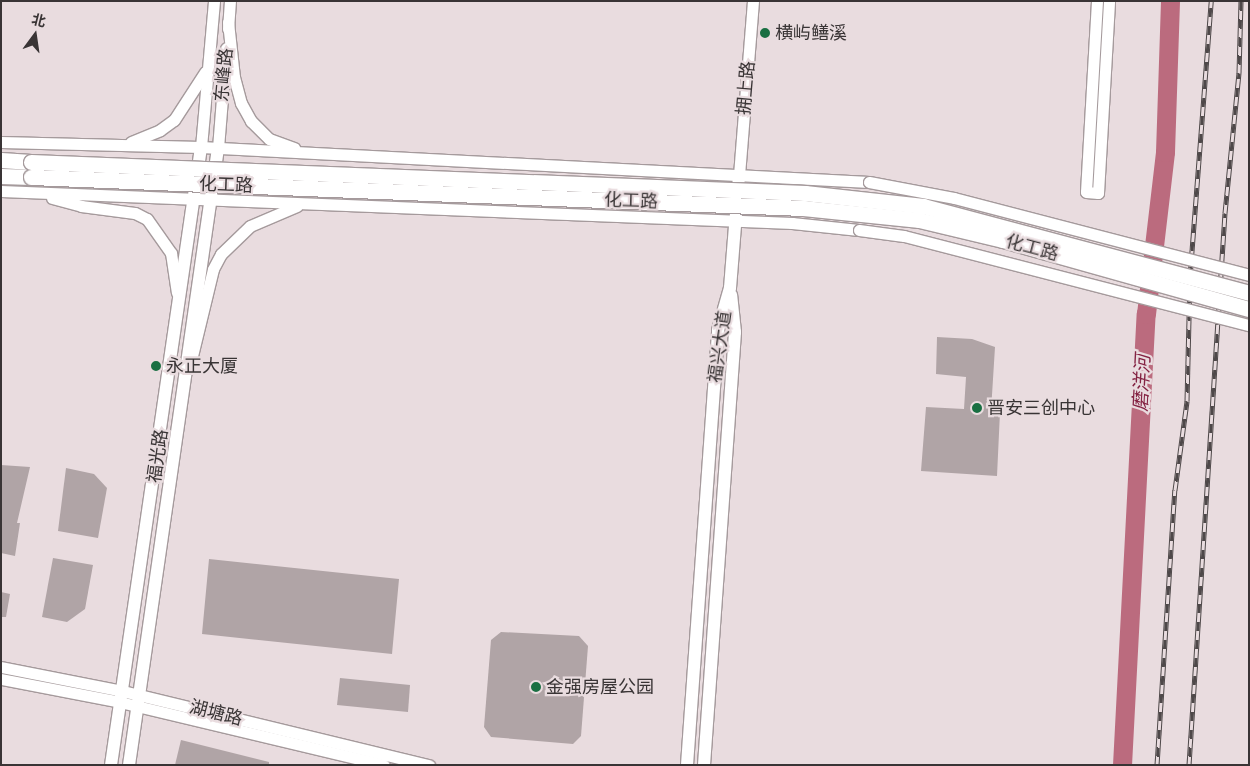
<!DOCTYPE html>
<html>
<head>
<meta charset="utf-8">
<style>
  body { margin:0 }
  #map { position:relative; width:1250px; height:766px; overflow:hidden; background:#e9dcdf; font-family:"PT Sans Narrow","Noto Sans SC",sans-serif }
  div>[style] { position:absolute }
  .river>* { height:19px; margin:-9.5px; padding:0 9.5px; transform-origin:9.5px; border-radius:9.5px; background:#bb6b7e }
  .building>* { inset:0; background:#b0a4a6 }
  .roads { filter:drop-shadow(1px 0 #a59a9c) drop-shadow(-1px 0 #a59a9c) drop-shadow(0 1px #a59a9c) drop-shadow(0 -1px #a59a9c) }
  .secondary>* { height:11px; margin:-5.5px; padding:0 5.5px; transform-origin:5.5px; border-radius:5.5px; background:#fff }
  .primary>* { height:12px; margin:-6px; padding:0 6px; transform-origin:6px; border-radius:6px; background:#fff }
  .highway>* { height:15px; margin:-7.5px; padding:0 7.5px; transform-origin:7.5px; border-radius:7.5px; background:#fff }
  .rail>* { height:5px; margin-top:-2.5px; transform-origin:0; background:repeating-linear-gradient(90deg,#e9dcdf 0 9px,#4e4849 0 18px); box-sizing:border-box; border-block:1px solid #4e4849 }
  .bridges { filter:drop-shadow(1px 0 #a59a9c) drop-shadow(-1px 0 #a59a9c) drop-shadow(0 1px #a59a9c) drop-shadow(0 -1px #a59a9c) }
  .secondary-bridge>* { height:11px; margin:-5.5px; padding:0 5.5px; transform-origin:5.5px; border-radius:5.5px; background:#fff }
  .highway-bridge>* { height:15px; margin:-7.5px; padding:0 7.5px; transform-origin:7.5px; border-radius:7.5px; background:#fff }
  .dots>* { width:14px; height:14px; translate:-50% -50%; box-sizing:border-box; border:2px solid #e9dcdf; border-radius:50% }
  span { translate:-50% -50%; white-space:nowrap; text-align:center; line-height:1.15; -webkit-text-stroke:4.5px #e9dcdf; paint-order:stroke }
  .poi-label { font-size:18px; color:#393435 }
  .left { translate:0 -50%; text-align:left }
  .street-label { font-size:18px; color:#393435 }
  .water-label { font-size:19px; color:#842343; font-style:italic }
  .frame { position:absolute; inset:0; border:2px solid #393435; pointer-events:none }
  .north { position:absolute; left:10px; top:10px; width:50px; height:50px; -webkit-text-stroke:4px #e9dcdf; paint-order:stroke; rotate:14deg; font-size:14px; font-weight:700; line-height:20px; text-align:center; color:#393435 }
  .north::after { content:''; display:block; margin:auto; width:18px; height:22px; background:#393435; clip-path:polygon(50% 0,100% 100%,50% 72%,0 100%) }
</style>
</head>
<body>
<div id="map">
  <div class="river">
    <div style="left:1122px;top:765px;width:452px;rotate:-87deg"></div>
    <div style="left:1146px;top:314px;width:163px;rotate:-83.3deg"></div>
    <div style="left:1165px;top:152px;width:151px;rotate:-88.1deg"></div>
  </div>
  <div class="building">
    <div style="clip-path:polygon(937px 337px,972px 339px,995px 347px,991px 411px,1000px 412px,997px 476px,921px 471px,926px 407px,964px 409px,966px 377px,936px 374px)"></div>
    <div style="clip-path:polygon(1px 465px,30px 467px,17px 523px,20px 523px,15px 556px,1px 553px)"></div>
    <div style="clip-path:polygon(66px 468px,94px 474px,107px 488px,98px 538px,58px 531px)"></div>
    <div style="clip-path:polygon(53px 558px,93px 565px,85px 609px,67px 622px,42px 617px)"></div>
    <div style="clip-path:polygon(209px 559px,399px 579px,392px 654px,202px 634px)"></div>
    <div style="clip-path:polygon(1px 592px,10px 594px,6px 617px,1px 617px)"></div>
    <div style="clip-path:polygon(501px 632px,579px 636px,588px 646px,581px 736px,573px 744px,491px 737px,484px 727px,491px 640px)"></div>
    <div style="clip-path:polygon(340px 678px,410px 685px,408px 712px,337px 705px)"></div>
    <div style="clip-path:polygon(181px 740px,269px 762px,269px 765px,175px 765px)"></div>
  </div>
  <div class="roads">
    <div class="secondary">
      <div style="left:1097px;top:1px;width:191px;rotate:93.3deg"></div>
      <div style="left:1086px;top:192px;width:12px;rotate:5deg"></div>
      <div style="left:1098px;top:193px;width:192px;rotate:-86.7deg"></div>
      <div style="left:228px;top:22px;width:55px;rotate:83.8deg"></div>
      <div style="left:234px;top:77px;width:27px;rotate:75deg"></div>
      <div style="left:241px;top:103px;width:21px;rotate:61deg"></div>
      <div style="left:251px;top:121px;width:25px;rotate:45deg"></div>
      <div style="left:269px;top:139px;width:27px;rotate:20deg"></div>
      <div style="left:228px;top:29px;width:28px;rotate:-86deg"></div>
      <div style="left:1px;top:142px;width:200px;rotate:1.4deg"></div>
      <div style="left:201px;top:147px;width:669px;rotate:3deg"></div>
      <div style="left:131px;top:142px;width:31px;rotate:-22deg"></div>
      <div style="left:160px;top:130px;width:17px;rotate:-36deg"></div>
      <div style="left:174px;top:120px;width:57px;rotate:-57.1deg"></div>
      <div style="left:201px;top:147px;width:147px;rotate:-84.9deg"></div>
      <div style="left:218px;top:148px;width:100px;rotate:-85.4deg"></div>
      <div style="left:739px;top:175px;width:175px;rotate:-85.4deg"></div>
      <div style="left:1px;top:191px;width:792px;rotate:2.32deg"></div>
      <div style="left:792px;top:223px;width:67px;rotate:6deg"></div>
      <div style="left:52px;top:198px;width:30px;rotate:15deg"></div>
      <div style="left:81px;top:206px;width:54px;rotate:7.4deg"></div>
      <div style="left:135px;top:213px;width:13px;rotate:27deg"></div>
      <div style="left:147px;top:219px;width:42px;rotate:54.8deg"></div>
      <div style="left:171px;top:253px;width:40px;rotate:81.5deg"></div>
      <div style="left:192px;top:356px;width:89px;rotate:-76.4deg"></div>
      <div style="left:213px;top:269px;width:17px;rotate:-62deg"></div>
      <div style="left:221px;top:254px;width:40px;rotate:-44deg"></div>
      <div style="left:250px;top:226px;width:51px;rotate:-23.1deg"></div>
      <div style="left:1px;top:667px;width:123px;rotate:11.2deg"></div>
      <div style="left:122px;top:691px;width:316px;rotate:13.6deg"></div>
      <div style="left:1px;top:679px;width:121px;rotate:10.9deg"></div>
      <div style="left:120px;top:702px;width:271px;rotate:13.4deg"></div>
    </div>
    <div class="primary">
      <div style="left:111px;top:765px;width:625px;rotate:-81.71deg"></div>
      <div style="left:129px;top:765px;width:623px;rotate:-81.79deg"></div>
      <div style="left:687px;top:765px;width:436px;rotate:-85.9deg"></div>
      <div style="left:718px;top:330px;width:44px;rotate:-74.1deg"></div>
      <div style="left:730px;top:288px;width:113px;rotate:-85.4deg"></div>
      <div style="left:704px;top:765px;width:434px;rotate:-85.9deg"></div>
      <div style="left:735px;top:332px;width:37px;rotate:-96deg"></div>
    </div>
    <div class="highway">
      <div style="left:1px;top:160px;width:30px;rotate:4deg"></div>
      <div style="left:1px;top:176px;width:30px;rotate:2deg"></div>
    </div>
  </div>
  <div class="rail">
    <div style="left:1157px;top:765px;width:276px;rotate:-86.3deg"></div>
    <div style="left:1175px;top:490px;width:90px;rotate:-82.3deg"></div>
    <div style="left:1187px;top:401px;width:124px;rotate:-88.6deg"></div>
    <div style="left:1190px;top:277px;width:277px;rotate:-85.6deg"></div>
    <div style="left:1189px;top:765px;width:553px;rotate:-86.27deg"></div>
    <div style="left:1225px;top:213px;width:141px;rotate:-84.3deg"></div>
    <div style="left:1239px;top:73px;width:72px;rotate:-88.4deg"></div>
  </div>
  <div class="bridges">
    <div class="secondary-bridge">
      <div style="left:869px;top:182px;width:86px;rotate:10.7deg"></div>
      <div style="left:954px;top:198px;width:305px;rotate:14.6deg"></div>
      <div style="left:859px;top:230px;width:45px;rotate:7.6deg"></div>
      <div style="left:904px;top:236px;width:356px;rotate:14.5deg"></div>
    </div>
    <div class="highway-bridge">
      <div style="left:31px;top:162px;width:775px;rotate:2.29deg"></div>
      <div style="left:805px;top:193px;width:119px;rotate:6.3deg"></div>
      <div style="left:923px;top:206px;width:337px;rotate:14.9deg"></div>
      <div style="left:31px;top:177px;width:773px;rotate:2.3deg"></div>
      <div style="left:803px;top:208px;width:117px;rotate:5.9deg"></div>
      <div style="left:919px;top:220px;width:86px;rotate:13.4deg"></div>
      <div style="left:1003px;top:240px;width:255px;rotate:15.7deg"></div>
    </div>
  </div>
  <div class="dots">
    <div style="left:765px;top:33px;background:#196f42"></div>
    <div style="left:156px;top:366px;background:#196f42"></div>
    <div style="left:977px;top:408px;background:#196f42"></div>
    <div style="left:536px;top:687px;background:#196f42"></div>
  </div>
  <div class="poi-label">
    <span class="left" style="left:775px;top:33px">横屿鳝溪</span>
    <span class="left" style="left:166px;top:366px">永正大厦</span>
    <span class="left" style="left:987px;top:408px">晋安三创中心</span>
    <span class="left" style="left:546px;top:687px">金强房屋公园</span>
  </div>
  <div class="street-label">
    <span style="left:224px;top:75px;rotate:-85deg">东峰路</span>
    <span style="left:746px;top:88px;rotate:-85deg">拥上路</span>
    <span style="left:226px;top:185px;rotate:2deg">化工路</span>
    <span style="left:631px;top:201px;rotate:2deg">化工路</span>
    <span style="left:1032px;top:248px;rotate:15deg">化工路</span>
    <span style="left:720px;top:347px;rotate:-82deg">福兴大道</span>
    <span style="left:158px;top:456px;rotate:-82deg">福光路</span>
    <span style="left:216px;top:713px;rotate:14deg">湖塘路</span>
  </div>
  <div class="water-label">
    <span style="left:1142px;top:383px;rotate:-87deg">磨洋河</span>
  </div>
  <div class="frame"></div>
  <div class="north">北</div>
</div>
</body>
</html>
